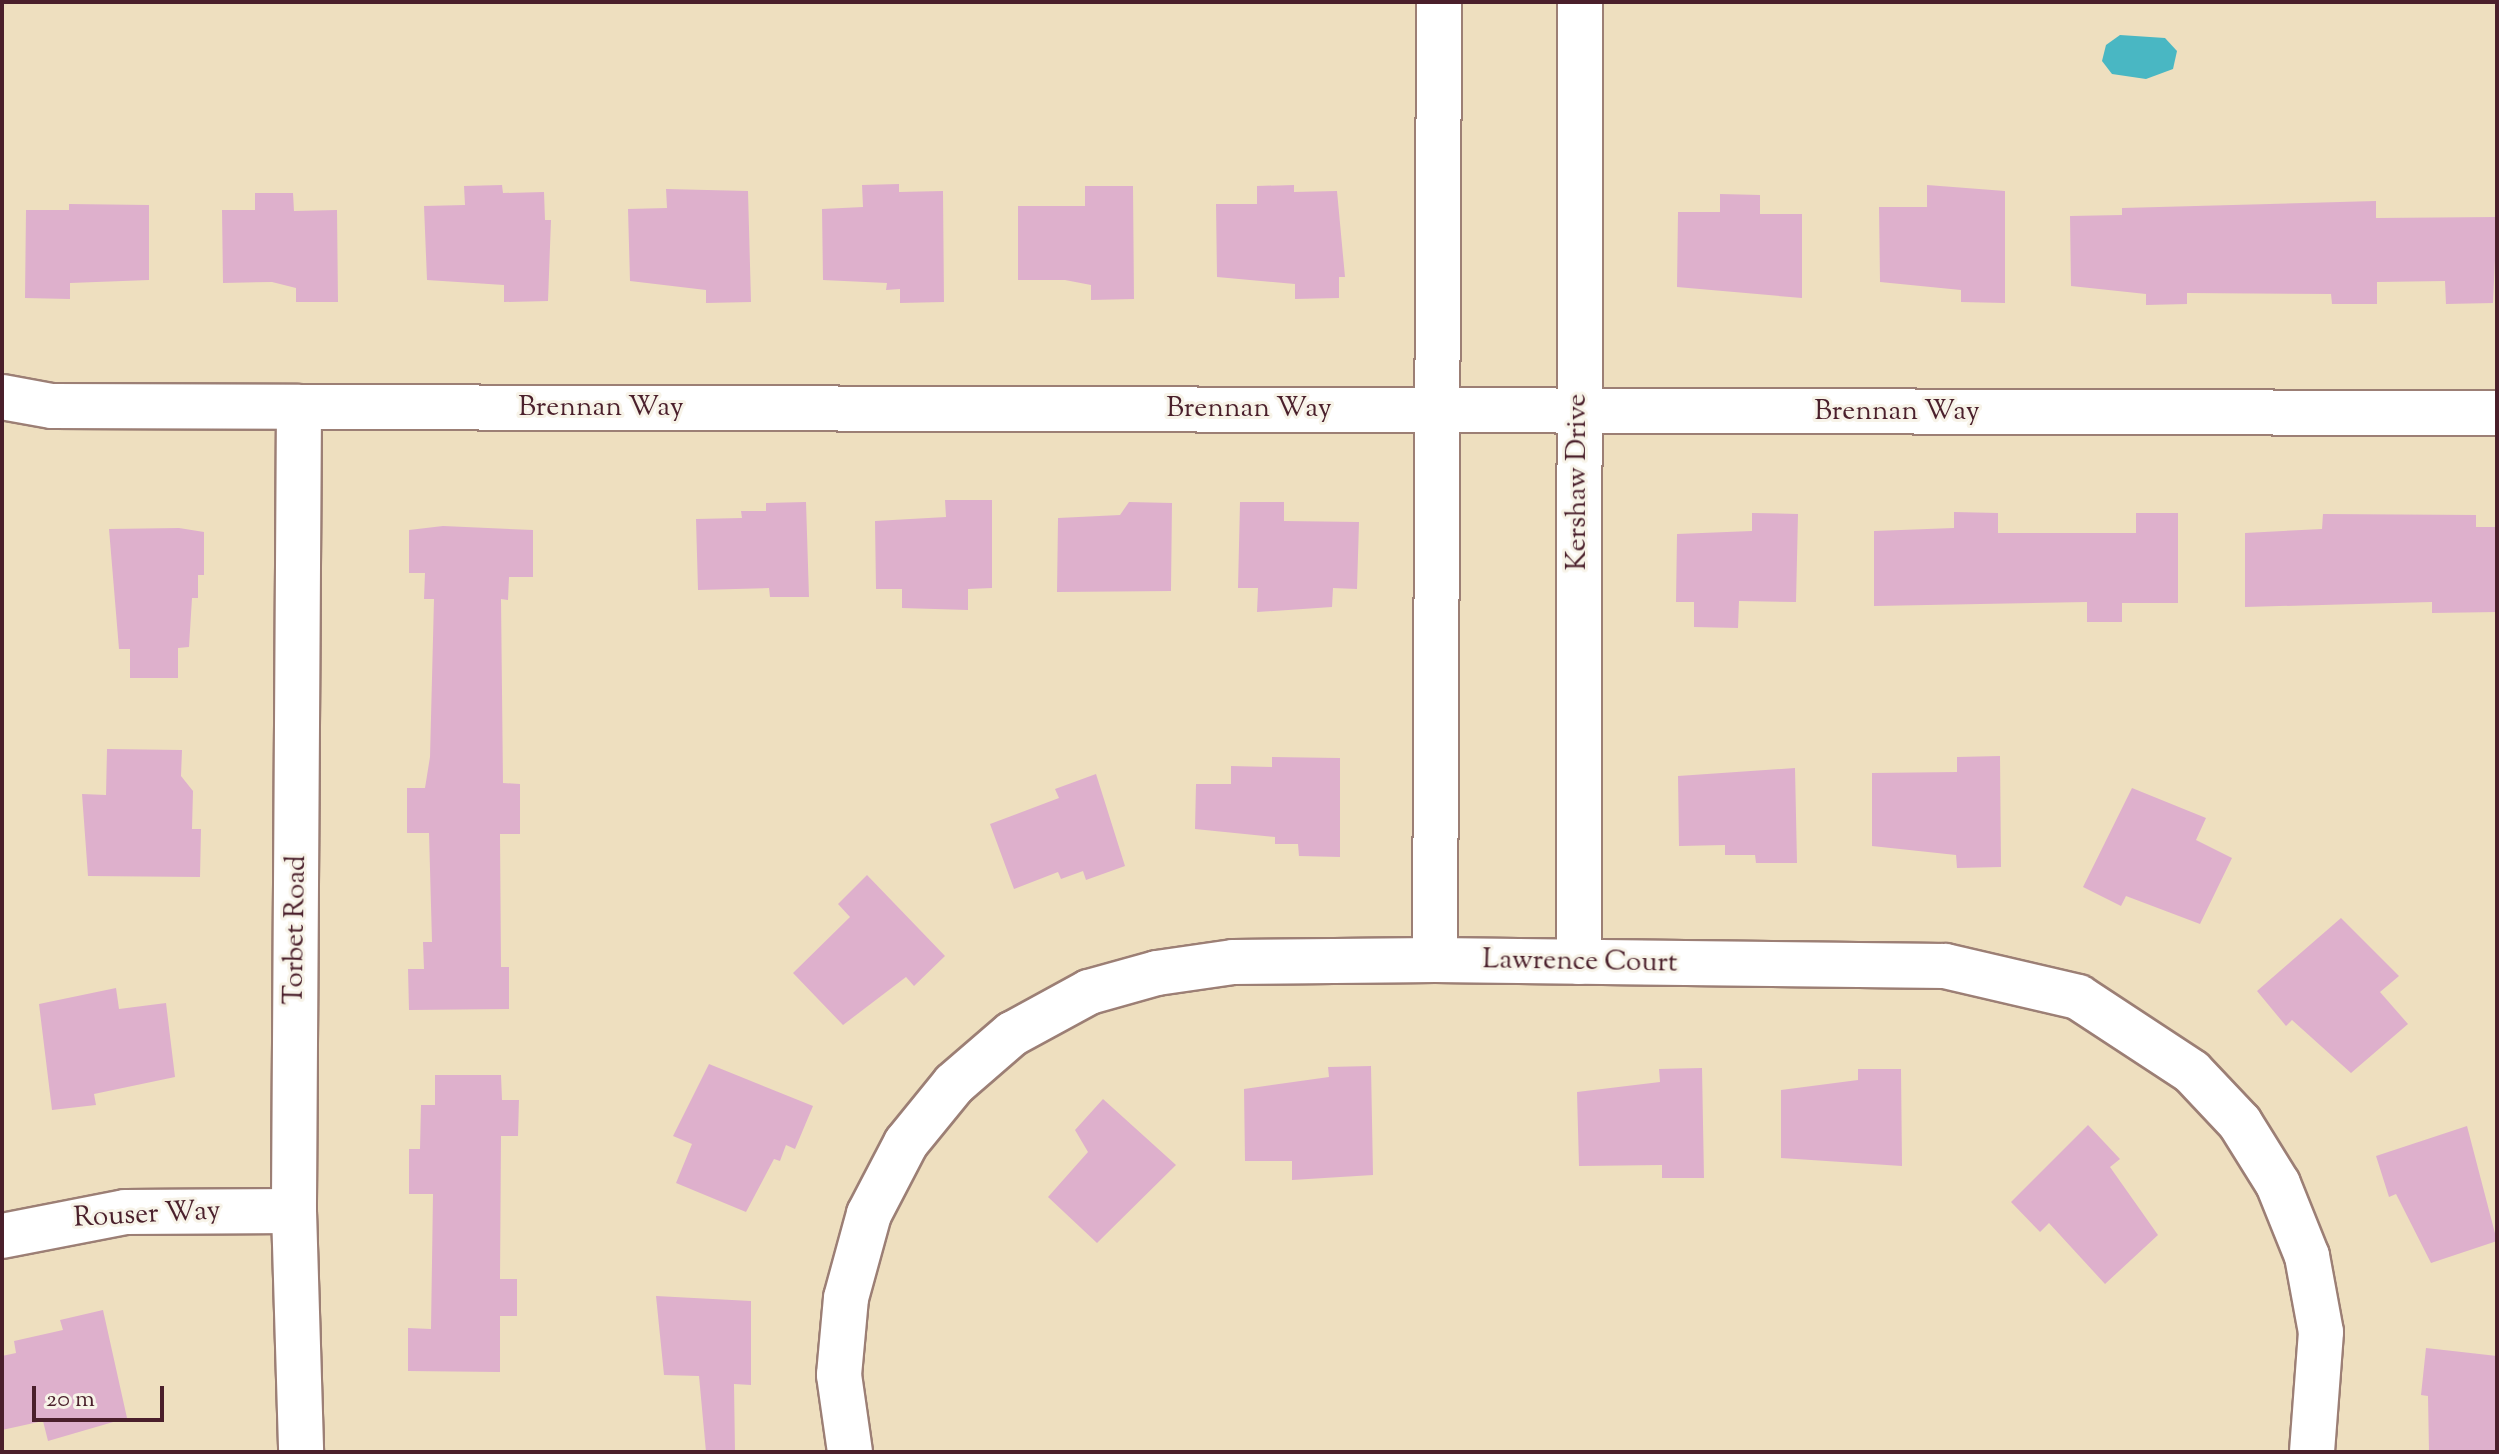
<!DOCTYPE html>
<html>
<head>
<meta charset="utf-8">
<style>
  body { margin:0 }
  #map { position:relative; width:2499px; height:1454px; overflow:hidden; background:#eedfbf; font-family:"Sorts Mill Goudy",serif }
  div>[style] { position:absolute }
  .water>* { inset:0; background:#49b7c3 }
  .building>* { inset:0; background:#deb0cc }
  .roads { filter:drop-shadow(2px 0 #9c7f75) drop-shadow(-2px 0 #9c7f75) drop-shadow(0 2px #9c7f75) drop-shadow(0 -2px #9c7f75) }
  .minor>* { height:44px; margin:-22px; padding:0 22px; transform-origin:22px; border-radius:22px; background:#fff }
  span { translate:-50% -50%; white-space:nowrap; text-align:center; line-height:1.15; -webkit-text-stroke:6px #f7f3e8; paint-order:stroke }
  .street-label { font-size:28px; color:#4a1f2b }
  .frame { position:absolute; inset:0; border:4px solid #4a1f2b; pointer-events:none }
  .scale { position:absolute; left:32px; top:1386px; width:132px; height:36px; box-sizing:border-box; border:4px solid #4a1f2b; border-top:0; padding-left:10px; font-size:24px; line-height:28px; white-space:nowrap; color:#4a1f2b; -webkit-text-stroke:6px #f7f3e8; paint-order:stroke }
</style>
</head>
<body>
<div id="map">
  <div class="water">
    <div style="clip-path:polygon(2120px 35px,2165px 38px,2177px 51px,2173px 69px,2146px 79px,2112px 74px,2102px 61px,2106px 45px)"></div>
  </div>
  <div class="building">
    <div style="clip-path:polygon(899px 184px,899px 192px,943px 191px,944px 302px,900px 303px,900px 289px,886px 290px,887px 283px,823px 280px,822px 209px,863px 207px,862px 185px)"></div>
    <div style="clip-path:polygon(502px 185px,503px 193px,544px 192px,545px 220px,551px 220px,548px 301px,504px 302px,504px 285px,427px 280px,424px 206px,465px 205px,464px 186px)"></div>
    <div style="clip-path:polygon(1294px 185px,1294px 192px,1337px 191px,1345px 277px,1339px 277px,1339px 298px,1295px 299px,1295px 284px,1217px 277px,1216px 204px,1257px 204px,1257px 186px)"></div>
    <div style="clip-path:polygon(1927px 185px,2005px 191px,2005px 303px,1961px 302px,1961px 290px,1880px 282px,1879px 207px,1927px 207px)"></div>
    <div style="clip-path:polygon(1085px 186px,1133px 186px,1134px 299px,1091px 300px,1091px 285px,1065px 280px,1018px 280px,1018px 206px,1085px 206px)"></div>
    <div style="clip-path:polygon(666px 189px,748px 191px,751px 302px,706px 303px,706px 290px,630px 281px,628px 209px,667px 208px)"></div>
    <div style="clip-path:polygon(255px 193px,293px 193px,294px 211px,337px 210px,338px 302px,296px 302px,296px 288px,272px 282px,223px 283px,222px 210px,255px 210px)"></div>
    <div style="clip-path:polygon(1720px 194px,1760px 195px,1760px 214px,1802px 214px,1802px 298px,1677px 287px,1678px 212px,1720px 212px)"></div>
    <div style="clip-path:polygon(2376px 201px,2376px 218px,2497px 217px,2493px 303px,2446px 304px,2445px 281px,2377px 282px,2377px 304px,2332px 304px,2331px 294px,2187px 293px,2187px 304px,2146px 305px,2146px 294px,2071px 286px,2070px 216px,2122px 215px,2122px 208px)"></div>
    <div style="clip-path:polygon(69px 204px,149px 205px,149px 280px,70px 283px,70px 299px,25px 298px,26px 210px,69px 210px)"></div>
    <div style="clip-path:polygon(945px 500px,992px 500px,992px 588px,968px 589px,968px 610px,902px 608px,902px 589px,876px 589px,875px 521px,946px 517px)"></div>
    <div style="clip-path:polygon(806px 502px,809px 597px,770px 597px,769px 588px,698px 590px,696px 519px,742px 518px,741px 511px,766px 511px,766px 503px)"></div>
    <div style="clip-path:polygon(1129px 502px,1172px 503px,1171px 591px,1057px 592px,1058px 518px,1120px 515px)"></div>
    <div style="clip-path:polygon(1240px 502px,1284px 502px,1284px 521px,1359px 522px,1357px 589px,1333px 588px,1332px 607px,1257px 612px,1258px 588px,1238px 588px)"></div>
    <div style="clip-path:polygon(1954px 512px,1998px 513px,1998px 533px,2136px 533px,2136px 513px,2178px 513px,2178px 603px,2122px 603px,2122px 622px,2087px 622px,2087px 602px,1874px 606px,1874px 531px,1954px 528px)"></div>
    <div style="clip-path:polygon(1752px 513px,1798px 514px,1796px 602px,1739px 601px,1738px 628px,1694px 627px,1694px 602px,1676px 602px,1677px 534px,1752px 531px)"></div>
    <div style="clip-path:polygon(2323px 514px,2476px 515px,2476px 527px,2497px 527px,2497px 612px,2432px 613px,2432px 602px,2245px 607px,2245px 533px,2322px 529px)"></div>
    <div style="clip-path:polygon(443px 526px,533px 530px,533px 577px,509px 577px,508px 600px,501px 599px,503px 783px,520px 784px,520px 834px,500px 834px,501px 967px,509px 967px,509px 1009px,409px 1010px,408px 969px,424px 969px,423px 942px,432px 942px,429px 833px,407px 833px,407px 788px,425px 788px,430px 757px,434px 599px,424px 599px,425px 573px,409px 573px,409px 530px)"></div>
    <div style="clip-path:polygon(179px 528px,204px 532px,204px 575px,198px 575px,198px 598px,192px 598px,189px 647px,178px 648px,178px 678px,130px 678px,130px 649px,119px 649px,109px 529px)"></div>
    <div style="clip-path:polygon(107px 749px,182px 750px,181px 776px,193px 791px,192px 829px,201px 829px,200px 877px,88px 876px,82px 794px,106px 795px)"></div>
    <div style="clip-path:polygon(2000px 756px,2001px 867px,1957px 868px,1956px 855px,1872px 846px,1872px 773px,1957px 772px,1957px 757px)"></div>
    <div style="clip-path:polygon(1272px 757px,1340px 758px,1340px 857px,1299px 856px,1298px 844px,1275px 844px,1275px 837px,1195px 829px,1196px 784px,1231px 784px,1231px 766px,1272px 767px)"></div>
    <div style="clip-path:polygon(1795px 768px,1797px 863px,1756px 863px,1755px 855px,1725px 855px,1725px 845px,1679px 846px,1678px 776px)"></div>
    <div style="clip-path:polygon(1096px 774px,1125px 866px,1086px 880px,1083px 871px,1061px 879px,1058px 872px,1014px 889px,990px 824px,1059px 798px,1055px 789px)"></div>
    <div style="clip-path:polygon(2132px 788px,2206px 818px,2196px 840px,2232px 858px,2200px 924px,2126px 896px,2121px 906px,2083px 887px)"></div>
    <div style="clip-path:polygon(867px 875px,945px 956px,914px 986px,906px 977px,843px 1025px,793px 973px,850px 917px,838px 904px)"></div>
    <div style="clip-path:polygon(2341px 918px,2399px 976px,2380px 992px,2408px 1024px,2351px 1073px,2292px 1020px,2286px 1026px,2257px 991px)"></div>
    <div style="clip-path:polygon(116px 988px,119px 1009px,166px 1003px,175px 1077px,94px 1094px,96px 1105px,52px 1110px,39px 1004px)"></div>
    <div style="clip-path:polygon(709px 1064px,813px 1106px,795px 1149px,786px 1145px,780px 1161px,774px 1159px,746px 1212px,676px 1183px,692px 1144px,673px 1136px)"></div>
    <div style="clip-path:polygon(1371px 1066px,1373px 1175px,1292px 1180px,1292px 1161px,1245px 1161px,1244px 1089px,1329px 1077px,1328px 1067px)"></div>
    <div style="clip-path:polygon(1702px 1068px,1704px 1178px,1662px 1178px,1662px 1165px,1579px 1166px,1577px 1092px,1660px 1082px,1659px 1069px)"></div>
    <div style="clip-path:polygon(1858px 1069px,1901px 1069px,1902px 1166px,1781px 1158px,1781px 1090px,1858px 1080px)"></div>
    <div style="clip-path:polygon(435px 1075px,501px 1075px,502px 1100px,519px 1100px,518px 1136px,501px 1136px,500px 1279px,517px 1279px,517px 1316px,500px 1316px,500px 1372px,408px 1371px,408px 1328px,431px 1329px,433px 1194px,409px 1194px,409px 1149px,420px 1149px,421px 1105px,435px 1105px)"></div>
    <div style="clip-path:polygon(1103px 1099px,1176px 1165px,1097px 1243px,1048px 1197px,1088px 1152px,1075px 1130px)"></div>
    <div style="clip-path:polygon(2088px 1125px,2120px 1159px,2110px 1167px,2158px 1235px,2105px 1284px,2049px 1223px,2040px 1232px,2011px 1202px)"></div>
    <div style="clip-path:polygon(2467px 1126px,2497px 1241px,2431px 1263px,2396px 1194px,2389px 1197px,2376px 1156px)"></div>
    <div style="clip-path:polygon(656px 1296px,751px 1301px,751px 1385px,734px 1384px,735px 1452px,706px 1452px,699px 1376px,664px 1375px)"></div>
    <div style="clip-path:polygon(103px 1310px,127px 1418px,48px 1441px,43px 1421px,2px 1430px,2px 1356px,16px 1353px,14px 1341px,63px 1330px,60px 1320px)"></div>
    <div style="clip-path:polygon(2426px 1348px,2497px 1356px,2497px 1452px,2429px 1452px,2428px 1396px,2421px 1395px)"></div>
  </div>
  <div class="roads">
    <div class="minor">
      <div style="left:2px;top:397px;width:51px;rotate:10.2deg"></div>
      <div style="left:52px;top:406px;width:247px;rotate:0.2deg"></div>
      <div style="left:299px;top:407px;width:2198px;rotate:0.16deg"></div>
      <div style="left:299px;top:407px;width:804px;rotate:90.36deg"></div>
      <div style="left:294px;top:1211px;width:241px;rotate:88.3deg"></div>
      <div style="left:1435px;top:960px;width:958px;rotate:-89.76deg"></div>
      <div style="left:1579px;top:962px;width:960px;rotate:-89.94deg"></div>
      <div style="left:2px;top:1236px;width:125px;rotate:-11deg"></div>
      <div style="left:125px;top:1212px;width:169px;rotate:-0.3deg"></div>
      <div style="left:850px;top:1452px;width:78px;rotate:-98.1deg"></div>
      <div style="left:839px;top:1375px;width:77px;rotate:-84.8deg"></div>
      <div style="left:846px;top:1298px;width:87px;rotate:-74.7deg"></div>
      <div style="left:869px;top:1214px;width:80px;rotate:-62.5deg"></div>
      <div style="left:906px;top:1143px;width:76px;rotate:-50.9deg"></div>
      <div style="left:954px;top:1084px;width:77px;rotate:-40.8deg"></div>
      <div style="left:1012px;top:1034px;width:88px;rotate:-28.6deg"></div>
      <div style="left:1089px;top:992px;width:71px;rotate:-15.6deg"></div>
      <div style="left:1157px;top:973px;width:77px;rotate:-8.2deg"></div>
      <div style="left:1233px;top:962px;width:202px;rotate:-0.6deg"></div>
      <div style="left:1435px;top:960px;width:510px;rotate:0.67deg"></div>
      <div style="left:1945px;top:966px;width:137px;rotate:13.1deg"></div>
      <div style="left:2078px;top:997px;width:136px;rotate:33.3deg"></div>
      <div style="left:2192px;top:1072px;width:70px;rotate:46.7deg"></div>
      <div style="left:2240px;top:1123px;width:72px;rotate:58.1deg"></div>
      <div style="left:2278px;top:1184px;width:78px;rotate:68.1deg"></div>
      <div style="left:2307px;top:1256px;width:77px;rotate:79.6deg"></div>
      <div style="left:2321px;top:1332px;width:120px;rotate:94.3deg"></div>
    </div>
  </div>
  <div class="street-label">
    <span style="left:601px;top:408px">Brennan Way</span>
    <span style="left:1249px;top:409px">Brennan Way</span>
    <span style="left:1897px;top:412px">Brennan Way</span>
    <span style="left:1578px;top:482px;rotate:-90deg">Kershaw Drive</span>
    <span style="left:296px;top:930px;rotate:-89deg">Torbet Road</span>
    <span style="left:1580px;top:962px;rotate:1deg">Lawrence Court</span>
    <span style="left:147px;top:1215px;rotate:-3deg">Rouser Way</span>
  </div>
  <div class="frame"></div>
  <div class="scale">20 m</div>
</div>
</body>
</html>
